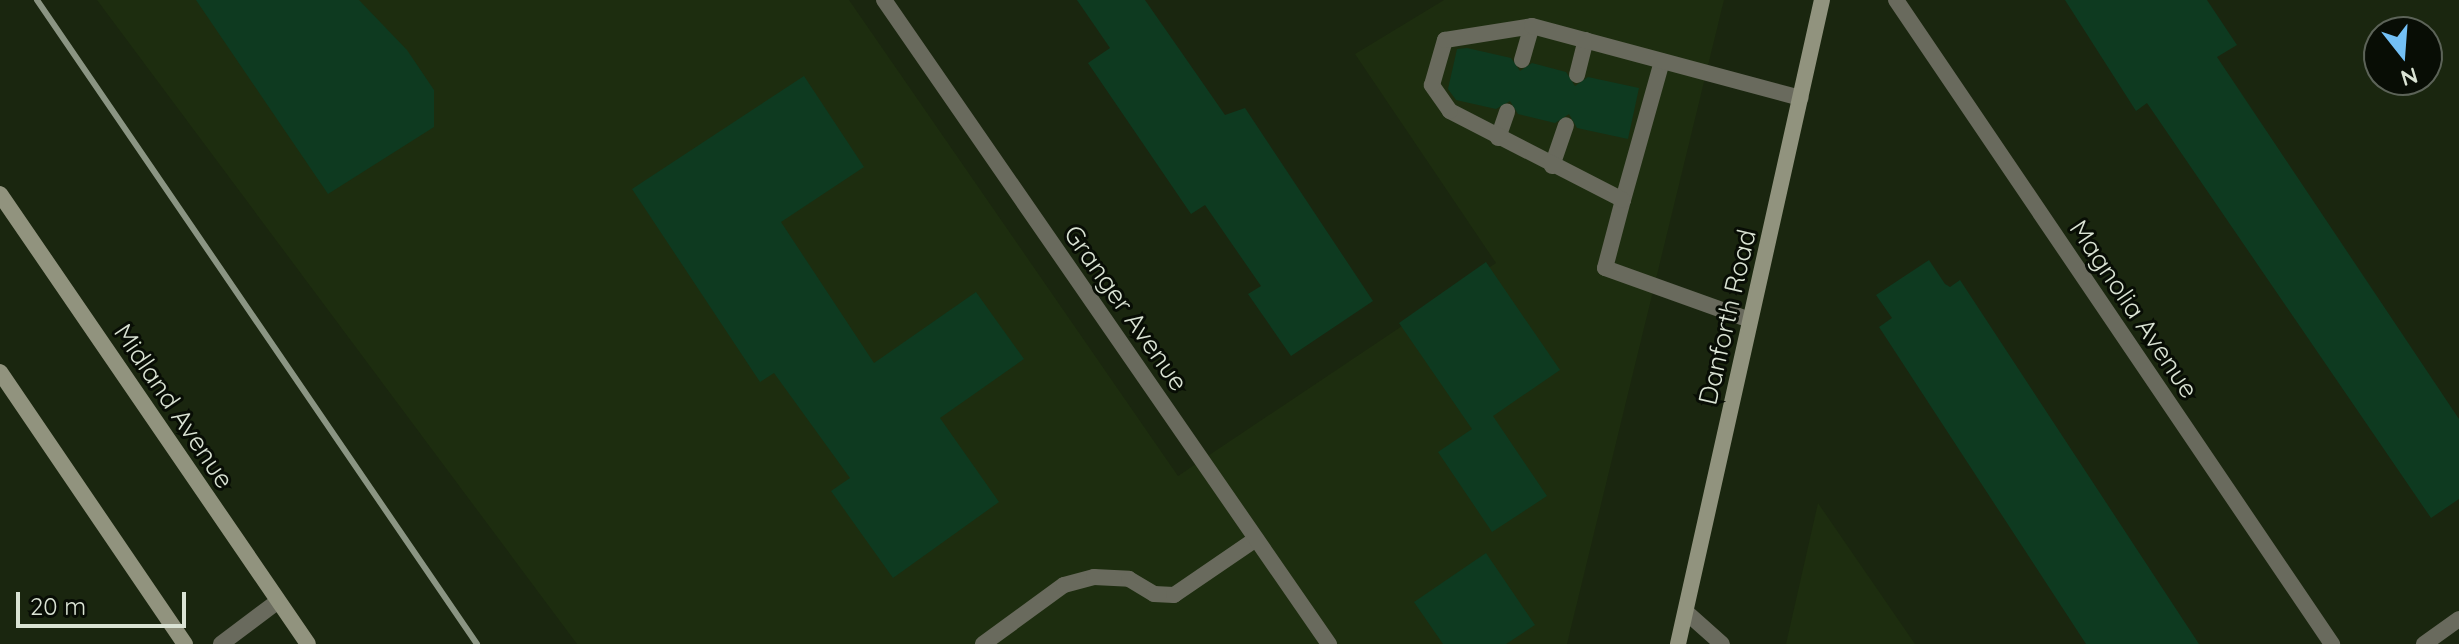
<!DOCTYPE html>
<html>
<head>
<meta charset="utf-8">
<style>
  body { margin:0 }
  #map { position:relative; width:2459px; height:644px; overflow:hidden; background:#1a260f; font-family:Quicksand,sans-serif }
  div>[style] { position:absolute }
  .built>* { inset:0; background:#1d2d0f }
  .building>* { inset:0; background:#0e3a20 }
  .lane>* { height:16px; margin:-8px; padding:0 8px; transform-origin:8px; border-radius:8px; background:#696a5d }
  .street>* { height:16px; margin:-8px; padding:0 8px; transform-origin:8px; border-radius:8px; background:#696a5d }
  .secondary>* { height:16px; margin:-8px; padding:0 8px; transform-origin:8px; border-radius:8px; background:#91937e }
  .rail>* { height:6px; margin:-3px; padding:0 3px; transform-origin:3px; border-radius:3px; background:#8b9583 }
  span { translate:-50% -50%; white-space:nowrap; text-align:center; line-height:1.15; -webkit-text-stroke:6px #080d05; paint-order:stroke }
  .street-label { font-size:26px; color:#dae3d4 }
  .north { position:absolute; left:2363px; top:16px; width:80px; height:80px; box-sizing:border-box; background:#080d05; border:2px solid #5c6358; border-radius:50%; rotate:163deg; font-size:22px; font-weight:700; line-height:32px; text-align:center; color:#dae3d4 }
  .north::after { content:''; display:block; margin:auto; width:28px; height:36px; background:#73c0f6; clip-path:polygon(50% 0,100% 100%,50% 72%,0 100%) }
  .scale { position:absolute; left:16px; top:592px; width:170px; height:36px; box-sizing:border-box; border:4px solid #dae3d4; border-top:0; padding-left:10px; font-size:24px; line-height:28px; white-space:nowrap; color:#dae3d4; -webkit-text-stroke:6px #080d05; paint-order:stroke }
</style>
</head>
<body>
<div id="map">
  <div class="built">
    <div style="clip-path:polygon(97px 0,849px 0,1178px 476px,1496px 263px,1355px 54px,1444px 0,1724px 0,1567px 644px,577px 644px)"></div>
    <div style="clip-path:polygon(1818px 503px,1915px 644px,1786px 644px)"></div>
  </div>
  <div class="building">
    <div style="clip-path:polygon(196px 0,359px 0,407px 50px,434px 90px,434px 127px,328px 194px)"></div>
    <div style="clip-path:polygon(1077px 0,1145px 0,1225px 115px,1245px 108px,1373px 301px,1291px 356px,1248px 294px,1261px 286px,1205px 205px,1191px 214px,1088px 63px,1110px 48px)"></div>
    <div style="clip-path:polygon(2065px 0,2207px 0,2237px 45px,2217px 57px,2459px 419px,2459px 499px,2431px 518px,2147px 103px,2136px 111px)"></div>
    <div style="clip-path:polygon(1467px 48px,1511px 58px,1520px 71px,1532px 63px,1566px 72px,1575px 86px,1588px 77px,1639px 88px,1628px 139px,1577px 128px,1569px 114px,1555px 123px,1518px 114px,1510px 101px,1496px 109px,1456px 100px,1448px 89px,1457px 49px)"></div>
    <div style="clip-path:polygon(804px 76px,864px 167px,781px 222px,874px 363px,976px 292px,1024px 359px,940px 418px,999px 502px,893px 578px,831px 491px,850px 478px,774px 373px,760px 382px,632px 189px)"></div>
    <div style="clip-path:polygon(1929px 260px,1945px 284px,1950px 287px,1960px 280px,2199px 644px,2086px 644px,1879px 327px,1892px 318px,1876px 295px)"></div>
    <div style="clip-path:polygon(1486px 262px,1560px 370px,1493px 416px,1547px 496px,1492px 532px,1438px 452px,1472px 429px,1399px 323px)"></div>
    <div style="clip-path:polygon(1486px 553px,1535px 625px,1506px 644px,1443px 644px,1414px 602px)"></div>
  </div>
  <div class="lane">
    <div style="left:1522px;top:60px;width:35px;rotate:-74deg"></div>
    <div style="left:1577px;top:75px;width:36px;rotate:-76deg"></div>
    <div style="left:1498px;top:138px;width:28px;rotate:-71deg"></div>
    <div style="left:1552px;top:166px;width:43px;rotate:-71.1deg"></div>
    <div style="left:1623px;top:200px;width:144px;rotate:-74.3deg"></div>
    <div style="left:1750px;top:320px;width:154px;rotate:-160.3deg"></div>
    <div style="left:1605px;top:268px;width:70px;rotate:-75.2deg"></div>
    <div style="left:1623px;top:200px;width:195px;rotate:-152.8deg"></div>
    <div style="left:1450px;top:111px;width:32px;rotate:-125deg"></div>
    <div style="left:1432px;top:85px;width:47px;rotate:-73.9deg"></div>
    <div style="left:1445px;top:40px;width:88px;rotate:-9.1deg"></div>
    <div style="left:1532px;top:26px;width:278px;rotate:15deg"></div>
    <div style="left:1686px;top:612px;width:48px;rotate:41.6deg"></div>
    <div style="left:221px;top:644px;width:71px;rotate:-37deg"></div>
    <div style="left:983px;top:644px;width:100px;rotate:-36.1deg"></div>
    <div style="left:1064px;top:585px;width:31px;rotate:-15deg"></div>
    <div style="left:1094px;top:577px;width:35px;rotate:3deg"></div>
    <div style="left:1129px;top:579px;width:29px;rotate:31deg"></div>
    <div style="left:1154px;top:594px;width:20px;rotate:3deg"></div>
    <div style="left:1174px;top:595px;width:99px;rotate:-34.3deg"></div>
  </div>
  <div class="street">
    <div style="left:884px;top:0;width:783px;rotate:55.36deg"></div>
    <div style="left:1896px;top:0;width:778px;rotate:55.9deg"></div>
    <div style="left:2424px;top:644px;width:43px;rotate:-35.5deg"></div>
  </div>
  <div class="secondary">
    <div style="left:0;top:194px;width:545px;rotate:55.61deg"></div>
    <div style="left:0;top:372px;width:329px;rotate:55.8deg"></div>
    <div style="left:1678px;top:644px;width:660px;rotate:-77.4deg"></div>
  </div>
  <div class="rail">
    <div style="left:37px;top:0;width:780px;rotate:55.66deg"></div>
  </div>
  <div class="street-label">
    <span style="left:1126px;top:308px;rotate:55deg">Granger Avenue</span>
    <span style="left:2134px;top:309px;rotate:56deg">Magnolia Avenue</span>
    <span style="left:1727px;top:317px;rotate:-77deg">Danforth Road</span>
    <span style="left:174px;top:406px;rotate:56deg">Midland Avenue</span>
  </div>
  <div class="north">N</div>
  <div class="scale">20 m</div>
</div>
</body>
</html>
